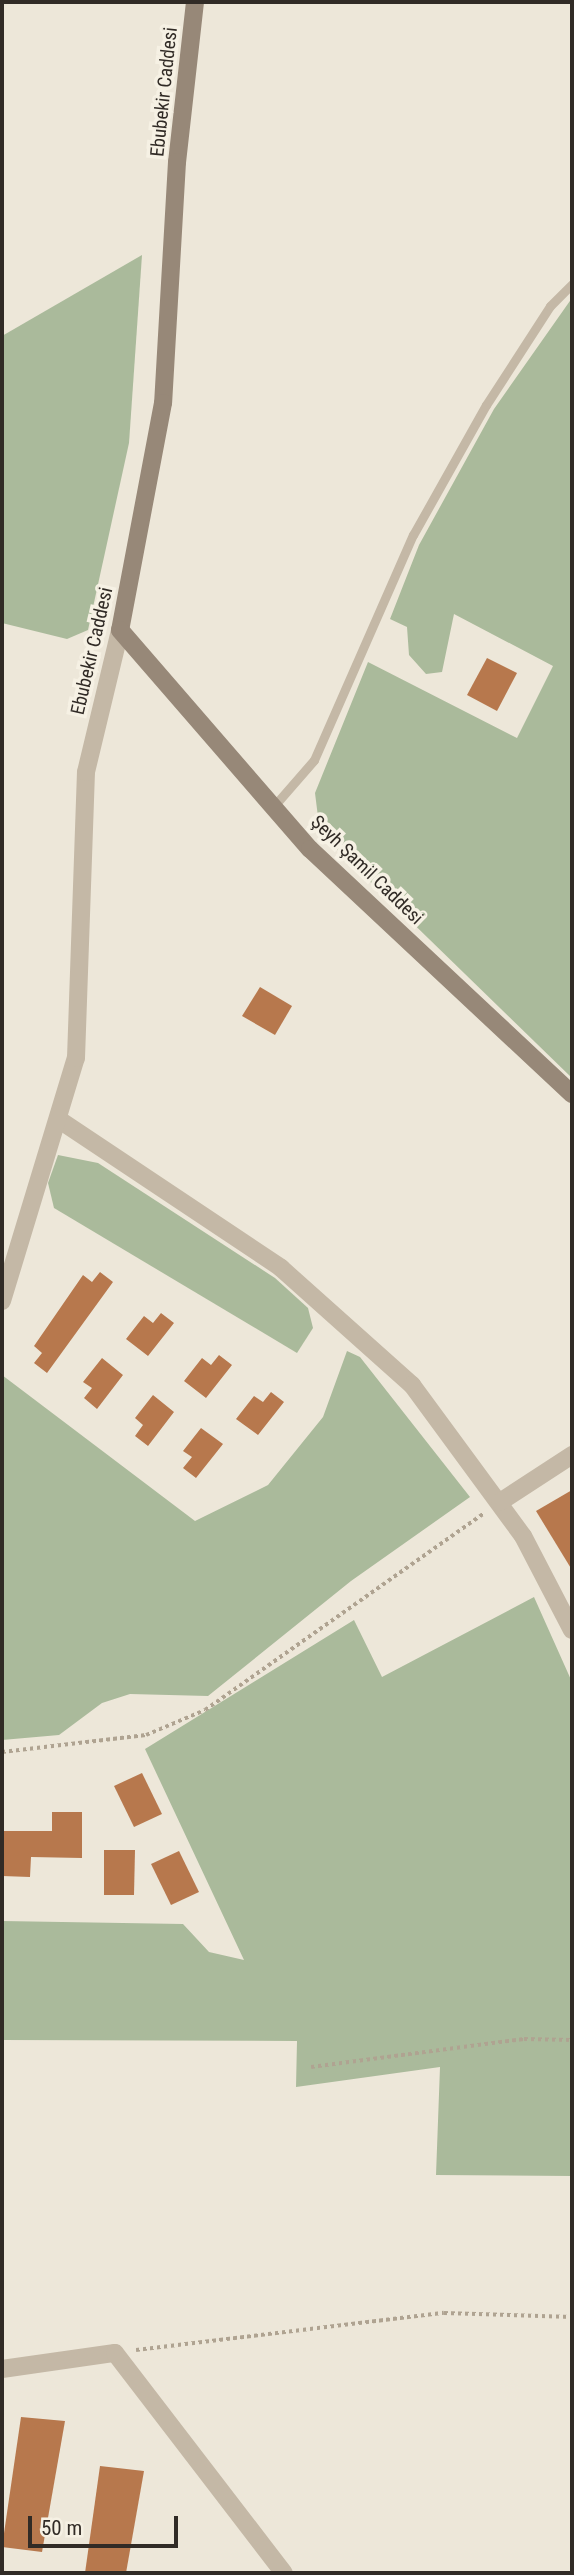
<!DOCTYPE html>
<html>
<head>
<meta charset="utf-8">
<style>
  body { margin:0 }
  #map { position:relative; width:574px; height:2575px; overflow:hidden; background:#ede7d9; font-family:"Roboto Condensed",sans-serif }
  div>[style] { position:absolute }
  .green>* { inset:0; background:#aaba9b }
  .building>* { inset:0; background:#b7784d }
  .path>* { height:3.5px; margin-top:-1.75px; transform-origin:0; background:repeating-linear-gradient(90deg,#afa391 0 3.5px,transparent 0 7px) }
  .lane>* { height:9px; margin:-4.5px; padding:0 4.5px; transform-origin:4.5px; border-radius:4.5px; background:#c4b8a6 }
  .street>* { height:18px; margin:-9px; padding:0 9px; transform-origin:9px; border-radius:9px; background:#c4b8a6 }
  .secondary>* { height:18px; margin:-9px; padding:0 9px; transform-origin:9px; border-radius:9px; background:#978878 }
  span { translate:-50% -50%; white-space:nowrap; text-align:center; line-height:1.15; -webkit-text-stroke:7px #f6f1e4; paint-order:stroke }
  .street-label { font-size:19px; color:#312b26 }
  .frame { position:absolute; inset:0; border:4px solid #312b26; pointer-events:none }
  .scale { position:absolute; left:28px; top:2516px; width:150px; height:32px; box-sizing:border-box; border:4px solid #312b26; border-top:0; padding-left:9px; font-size:21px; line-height:24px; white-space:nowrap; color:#312b26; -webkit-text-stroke:5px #f6f1e4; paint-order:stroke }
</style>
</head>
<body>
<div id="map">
  <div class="green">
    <div style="clip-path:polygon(142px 255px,129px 443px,88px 630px,67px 639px,2px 623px,2px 336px)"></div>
    <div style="clip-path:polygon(572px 298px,572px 1078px,320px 833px,315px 793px,368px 662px,517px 738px,553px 666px,454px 614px,442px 672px,426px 674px,409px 655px,407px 627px,390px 619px,419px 545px,494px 409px)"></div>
    <div style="clip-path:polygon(58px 1155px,98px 1163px,275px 1278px,308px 1308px,313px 1328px,297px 1353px,54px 1208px,48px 1183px)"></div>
    <div style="clip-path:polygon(347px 1351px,360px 1357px,470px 1497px,351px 1581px,208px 1696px,130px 1694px,102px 1703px,59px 1735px,2px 1740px,2px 1375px,195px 1521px,268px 1485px,323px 1417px)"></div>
    <div style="clip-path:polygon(534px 1597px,572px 1682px,572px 2176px,436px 2175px,440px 2067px,296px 2087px,297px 2041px,2px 2040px,2px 1921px,183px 1924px,209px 1952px,244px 1960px,145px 1749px,354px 1620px,382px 1677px)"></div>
  </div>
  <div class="building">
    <div style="clip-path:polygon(487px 658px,517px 673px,497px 711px,467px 695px)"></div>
    <div style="clip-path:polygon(260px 987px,292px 1006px,275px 1035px,242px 1016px)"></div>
    <div style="clip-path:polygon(100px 1272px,113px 1282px,47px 1373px,34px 1363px,42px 1353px,34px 1346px,83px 1275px,92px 1282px)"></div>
    <div style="clip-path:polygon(161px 1313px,174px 1323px,148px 1356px,126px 1339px,144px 1316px,153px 1323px)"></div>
    <div style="clip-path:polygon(219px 1355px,232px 1365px,206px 1398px,184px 1381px,202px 1358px,211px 1365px)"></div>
    <div style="clip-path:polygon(102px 1358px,123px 1375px,97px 1409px,84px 1398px,92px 1388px,83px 1382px)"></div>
    <div style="clip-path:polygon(271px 1392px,284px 1402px,258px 1435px,236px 1419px,254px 1396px,263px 1402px)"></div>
    <div style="clip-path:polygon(153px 1395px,174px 1412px,148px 1446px,135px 1436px,143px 1425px,135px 1418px)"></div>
    <div style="clip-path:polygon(201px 1428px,223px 1444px,196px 1478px,183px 1468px,192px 1457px,183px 1451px)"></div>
    <div style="clip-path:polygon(572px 1490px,572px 1570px,536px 1511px)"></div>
    <div style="clip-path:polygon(142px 1773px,162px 1814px,134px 1827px,114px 1786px)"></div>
    <div style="clip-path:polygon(52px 1812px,82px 1812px,82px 1858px,31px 1857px,30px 1877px,2px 1876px,2px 1831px,52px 1831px)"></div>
    <div style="clip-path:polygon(104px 1850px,135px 1850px,134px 1895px,104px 1895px)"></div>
    <div style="clip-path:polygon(179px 1851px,199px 1892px,171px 1905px,151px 1864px)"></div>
    <div style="clip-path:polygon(21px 2417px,65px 2421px,42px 2552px,2px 2547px)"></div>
    <div style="clip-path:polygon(100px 2466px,144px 2471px,126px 2573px,85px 2573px)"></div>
  </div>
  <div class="path">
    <div style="left:2px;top:1752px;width:145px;rotate:-6.7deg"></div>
    <div style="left:146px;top:1735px;width:64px;rotate:-23deg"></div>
    <div style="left:205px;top:1710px;width:342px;rotate:-35.2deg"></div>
    <div style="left:311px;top:2067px;width:215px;rotate:-7.5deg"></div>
    <div style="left:524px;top:2039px;width:48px;rotate:1.2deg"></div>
    <div style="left:136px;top:2350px;width:310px;rotate:-6.9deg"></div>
    <div style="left:444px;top:2313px;width:128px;rotate:1.8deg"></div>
  </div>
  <div class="lane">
    <div style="left:274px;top:806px;width:61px;rotate:-49deg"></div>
    <div style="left:314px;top:760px;width:246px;rotate:-66.3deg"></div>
    <div style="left:413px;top:535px;width:149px;rotate:-60.7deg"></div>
    <div style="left:486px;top:405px;width:118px;rotate:-57.1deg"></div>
    <div style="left:550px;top:306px;width:31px;rotate:-45deg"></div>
  </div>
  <div class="street">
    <div style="left:58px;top:1119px;width:268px;rotate:33.7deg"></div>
    <div style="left:281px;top:1268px;width:176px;rotate:41.8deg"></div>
    <div style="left:412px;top:1385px;width:187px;rotate:53.7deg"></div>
    <div style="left:523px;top:1536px;width:106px;rotate:62.5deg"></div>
    <div style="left:2px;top:1301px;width:254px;rotate:-73.1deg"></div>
    <div style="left:76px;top:1058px;width:286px;rotate:-88deg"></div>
    <div style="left:86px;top:772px;width:146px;rotate:-76.5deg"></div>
    <div style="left:500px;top:1502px;width:86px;rotate:-33.1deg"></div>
    <div style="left:2px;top:2369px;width:114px;rotate:-8.1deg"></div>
    <div style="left:115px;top:2353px;width:277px;rotate:52.5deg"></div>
  </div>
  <div class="secondary">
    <div style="left:195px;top:2px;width:161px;rotate:96.4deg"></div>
    <div style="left:177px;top:162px;width:241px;rotate:93.3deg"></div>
    <div style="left:163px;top:403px;width:231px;rotate:100.7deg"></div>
    <div style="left:120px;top:630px;width:290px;rotate:49.1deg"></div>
    <div style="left:310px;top:849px;width:359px;rotate:43.1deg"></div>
  </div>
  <div class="street-label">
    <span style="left:164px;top:92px;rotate:-84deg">Ebubekir Caddesi</span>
    <span style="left:92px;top:651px;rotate:-77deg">Ebubekir Caddesi</span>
    <span style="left:367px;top:870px;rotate:44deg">Şeyh Şamil Caddesi</span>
  </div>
  <div class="frame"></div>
  <div class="scale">50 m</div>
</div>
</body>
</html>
